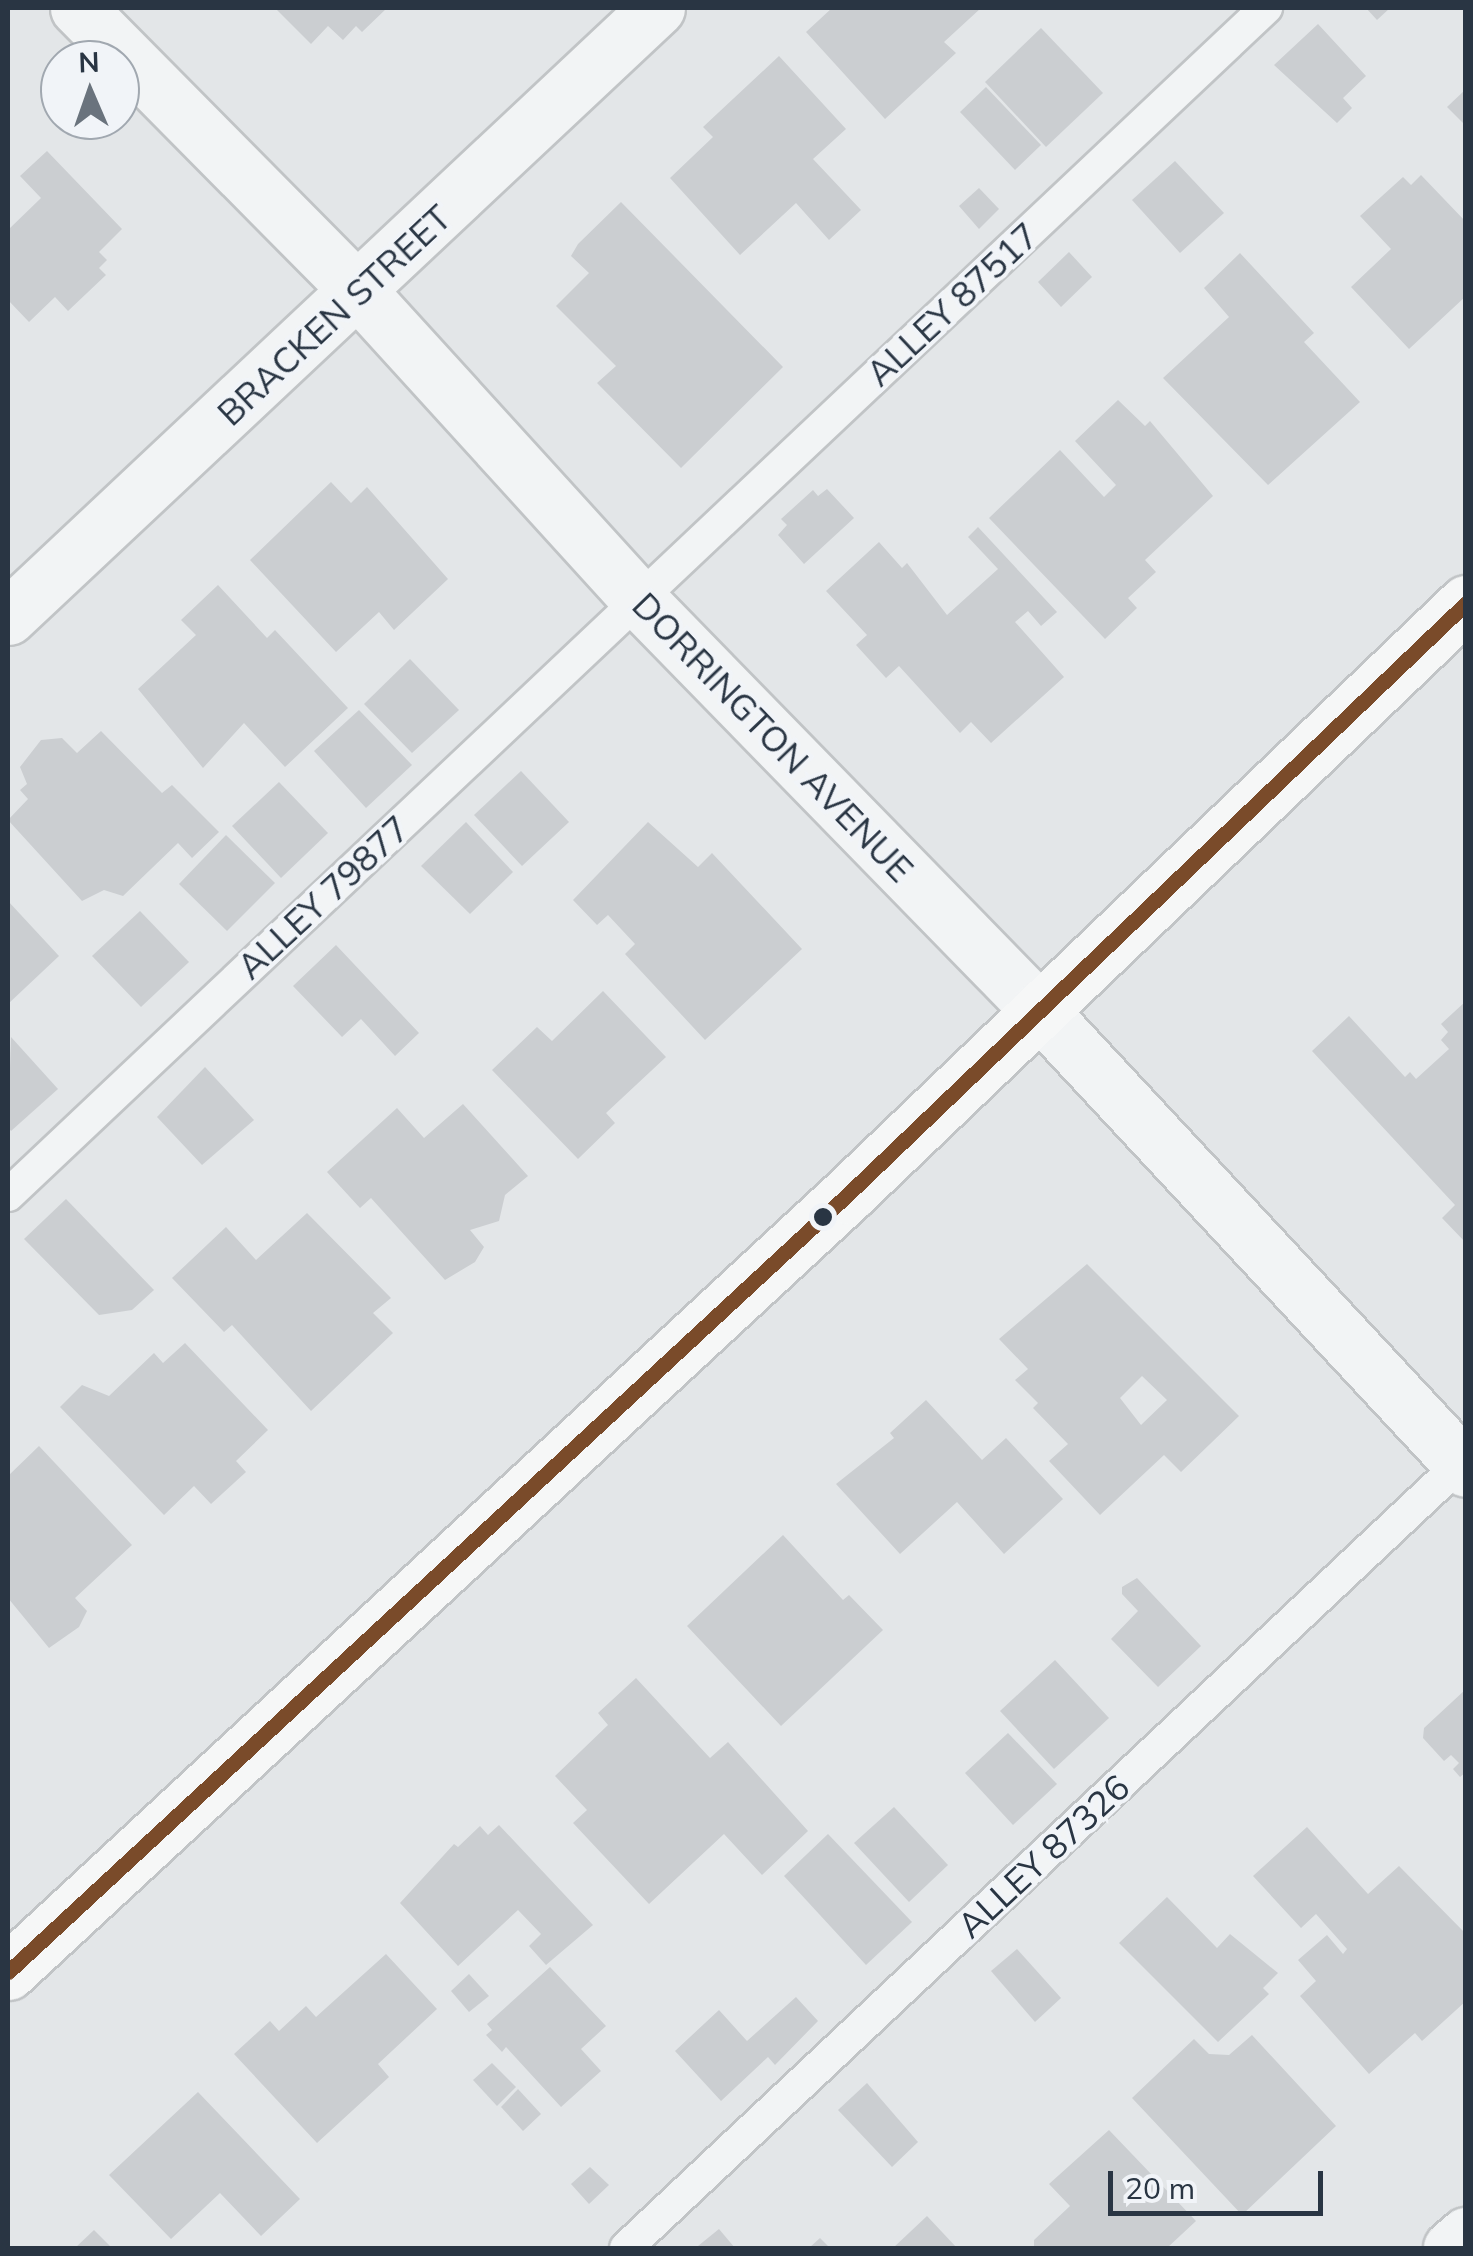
<!DOCTYPE html>
<html>
<head>
<meta charset="utf-8">
<style>
  body { margin:0 }
  #map { position:relative; width:1473px; height:2256px; overflow:hidden; background:#e3e6e8; font-family:Mulish,sans-serif }
  div>[style] { position:absolute }
  .building>* { inset:0; background:#cbced1 }
  .roads { filter:drop-shadow(2px 0 #c1c4c6) drop-shadow(-2px 0 #c1c4c6) drop-shadow(0 2px #c1c4c6) drop-shadow(0 -2px #c1c4c6) }
  .service>* { height:32px; margin:-16px; padding:0 16px; transform-origin:16px; border-radius:16px; background:#f2f4f5 }
  .minor>* { height:55px; margin:-27.5px; padding:0 27.5px; transform-origin:27.5px; border-radius:27.5px; background:#f2f4f5 }
  .secondary>* { height:55px; margin:-27.5px; padding:0 27.5px; transform-origin:27.5px; border-radius:27.5px; background:#f6f7f7 }
  .bus-1>* { height:15px; margin:-7.5px; padding:0 7.5px; transform-origin:7.5px; border-radius:7.5px; background:#7a4b2a }
  .dots>* { width:28px; height:28px; translate:-50% -50%; box-sizing:border-box; border:5px solid #f1f4f8; border-radius:50% }
  span { translate:-50% -50%; white-space:nowrap; text-align:center; line-height:1.15; -webkit-text-stroke:8px #f1f4f8; paint-order:stroke }
  .street-label { font-size:35px; color:#293543 }
  .frame { position:absolute; inset:0; border:10px solid #293543; pointer-events:none }
  .north { position:absolute; left:40px; top:40px; width:100px; height:100px; box-sizing:border-box; background:#f1f4f8; border:2px solid #a1a8b0; border-radius:50%; rotate:358deg; font-size:28px; font-weight:700; line-height:40px; text-align:center; color:#293543 }
  .north::after { content:''; display:block; margin:auto; width:35px; height:45px; background:#6a737d; clip-path:polygon(50% 0,100% 100%,50% 72%,0 100%) }
  .scale { position:absolute; left:1108px; top:2171px; width:215px; height:45px; box-sizing:border-box; border:5px solid #293543; border-top:0; padding-left:12px; font-size:30px; line-height:35px; white-space:nowrap; color:#293543; -webkit-text-stroke:8px #f1f4f8; paint-order:stroke }
</style>
</head>
<body>
<div id="map">
  <div class="building">
    <div style="clip-path:polygon(275px 8px,387px 8px,362px 32px,356px 26px,343px 40px,328px 26px,311px 44px)"></div>
    <div style="clip-path:polygon(832px 8px,848px 9px,981px 8px,944px 42px,956px 53px,885px 119px,806px 32px)"></div>
    <div style="clip-path:polygon(1366px 8px,1390px 8px,1377px 20px)"></div>
    <div style="clip-path:polygon(1318px 24px,1366px 76px,1343px 98px,1352px 108px,1337px 123px,1274px 65px)"></div>
    <div style="clip-path:polygon(1041px 28px,1103px 93px,1046px 147px,985px 82px)"></div>
    <div style="clip-path:polygon(779px 56px,846px 129px,813px 159px,861px 210px,829px 240px,796px 203px,740px 255px,670px 178px,713px 137px,703px 127px)"></div>
    <div style="clip-path:polygon(986px 87px,1041px 145px,1015px 170px,960px 112px)"></div>
    <div style="clip-path:polygon(1466px 89px,1466px 126px,1447px 107px)"></div>
    <div style="clip-path:polygon(47px 151px,122px 229px,99px 252px,107px 260px,99px 268px,106px 275px,68px 311px,55px 297px,29px 322px,8px 300px,8px 230px,41px 198px,20px 176px)"></div>
    <div style="clip-path:polygon(1175px 161px,1224px 213px,1180px 253px,1132px 200px)"></div>
    <div style="clip-path:polygon(1421px 175px,1466px 222px,1466px 296px,1409px 349px,1351px 287px,1391px 249px,1360px 216px,1403px 177px,1411px 185px)"></div>
    <div style="clip-path:polygon(979px 188px,999px 209px,979px 229px,959px 206px)"></div>
    <div style="clip-path:polygon(621px 202px,783px 367px,681px 468px,597px 383px,616px 366px,556px 306px,589px 273px,571px 256px,578px 244px)"></div>
    <div style="clip-path:polygon(1069px 252px,1092px 277px,1061px 307px,1038px 282px)"></div>
    <div style="clip-path:polygon(1240px 253px,1314px 333px,1304px 342px,1360px 402px,1268px 485px,1163px 378px,1229px 317px,1204px 288px)"></div>
    <div style="clip-path:polygon(1118px 400px,1145px 426px,1150px 421px,1213px 496px,1145px 560px,1156px 572px,1128px 598px,1137px 608px,1105px 639px,989px 518px,1060px 450px,1104px 497px,1116px 485px,1075px 441px)"></div>
    <div style="clip-path:polygon(331px 482px,351px 503px,367px 487px,448px 579px,394px 630px,379px 612px,336px 652px,250px 560px)"></div>
    <div style="clip-path:polygon(827px 489px,854px 518px,804px 564px,778px 535px,787px 525px,781px 519px,813px 490px,818px 496px)"></div>
    <div style="clip-path:polygon(978px 527px,1057px 612px,1041px 626px,1028px 611px,1015px 622px,1064px 677px,991px 743px,971px 722px,960px 733px,899px 666px,886px 678px,856px 645px,867px 635px,826px 591px,879px 542px,902px 568px,907px 563px,947px 615px,998px 569px,968px 537px)"></div>
    <div style="clip-path:polygon(218px 585px,267px 638px,275px 630px,348px 708px,285px 767px,244px 723px,203px 768px,138px 689px,196px 635px,181px 620px)"></div>
    <div style="clip-path:polygon(410px 659px,459px 710px,412px 753px,364px 704px)"></div>
    <div style="clip-path:polygon(359px 710px,412px 765px,366px 808px,314px 751px)"></div>
    <div style="clip-path:polygon(101px 731px,162px 793px,172px 785px,219px 832px,192px 858px,178px 843px,123px 896px,104px 890px,82px 901px,8px 820px,28px 799px,20px 790px,27px 784px,20px 767px,41px 740px,62px 738px,77px 753px)"></div>
    <div style="clip-path:polygon(521px 771px,569px 822px,522px 866px,474px 815px)"></div>
    <div style="clip-path:polygon(279px 782px,328px 833px,281px 878px,232px 826px)"></div>
    <div style="clip-path:polygon(466px 822px,513px 872px,470px 914px,421px 866px)"></div>
    <div style="clip-path:polygon(648px 822px,698px 867px,712px 853px,802px 949px,705px 1040px,625px 954px,635px 944px,608px 915px,597px 925px,573px 900px)"></div>
    <div style="clip-path:polygon(226px 835px,275px 883px,227px 931px,179px 884px)"></div>
    <div style="clip-path:polygon(8px 901px,59px 956px,8px 1004px)"></div>
    <div style="clip-path:polygon(140px 911px,189px 962px,141px 1007px,92px 956px)"></div>
    <div style="clip-path:polygon(336px 945px,419px 1033px,395px 1056px,361px 1019px,342px 1037px,293px 986px)"></div>
    <div style="clip-path:polygon(603px 991px,666px 1057px,606px 1113px,615px 1123px,578px 1159px,492px 1070px,537px 1027px,552px 1041px)"></div>
    <div style="clip-path:polygon(1466px 1001px,1466px 1243px,1442px 1218px,1455px 1205px,1312px 1051px,1349px 1016px,1405px 1077px,1410px 1072px,1416px 1079px,1449px 1049px,1441px 1040px,1448px 1032px,1441px 1024px)"></div>
    <div style="clip-path:polygon(11px 1037px,58px 1089px,11px 1131px,8px 1127px)"></div>
    <div style="clip-path:polygon(205px 1067px,254px 1120px,202px 1165px,157px 1117px)"></div>
    <div style="clip-path:polygon(463px 1104px,528px 1176px,505px 1195px,499px 1221px,470px 1230px,484px 1247px,475px 1262px,445px 1280px,371px 1198px,360px 1208px,327px 1172px,397px 1108px,424px 1138px)"></div>
    <div style="clip-path:polygon(66px 1199px,154px 1290px,132px 1310px,99px 1315px,24px 1239px)"></div>
    <div style="clip-path:polygon(307px 1213px,391px 1298px,373px 1313px,393px 1333px,311px 1411px,232px 1325px,224px 1332px,172px 1278px,226px 1227px,256px 1260px)"></div>
    <div style="clip-path:polygon(evenodd,1087px 1264px,1239px 1416px,1181px 1472px,1164px 1455px,1100px 1515px,1049px 1461px,1068px 1444px,1033px 1408px,1038px 1403px,1015px 1380px,1028px 1369px,999px 1339px,1087px 1264px,1142px 1376px,1167px 1400px,1141px 1425px,1120px 1398px,1142px 1376px)"></div>
    <div style="clip-path:polygon(185px 1343px,268px 1430px,236px 1461px,246px 1472px,211px 1504px,194px 1486px,164px 1515px,60px 1407px,82px 1385px,109px 1396px,154px 1353px,163px 1363px)"></div>
    <div style="clip-path:polygon(926px 1400px,982px 1460px,1006px 1438px,1063px 1499px,1004px 1554px,957px 1502px,900px 1554px,836px 1484px,894px 1438px,890px 1433px)"></div>
    <div style="clip-path:polygon(39px 1446px,132px 1545px,75px 1598px,87px 1611px,79px 1627px,49px 1648px,8px 1598px,8px 1476px)"></div>
    <div style="clip-path:polygon(783px 1535px,843px 1600px,849px 1595px,883px 1630px,781px 1726px,687px 1626px)"></div>
    <div style="clip-path:polygon(1137px 1578px,1201px 1646px,1158px 1687px,1111px 1639px,1138px 1611px,1122px 1594px,1122px 1587px)"></div>
    <div style="clip-path:polygon(1055px 1660px,1109px 1718px,1054px 1769px,1000px 1711px)"></div>
    <div style="clip-path:polygon(636px 1678px,710px 1758px,728px 1742px,808px 1831px,762px 1875px,724px 1834px,649px 1904px,573px 1823px,587px 1810px,555px 1776px,608px 1725px,598px 1713px)"></div>
    <div style="clip-path:polygon(1466px 1689px,1466px 1772px,1460px 1777px,1453px 1769px,1459px 1763px,1451px 1755px,1444px 1761px,1423px 1738px,1424px 1728px)"></div>
    <div style="clip-path:polygon(1008px 1733px,1057px 1784px,1013px 1825px,965px 1773px)"></div>
    <div style="clip-path:polygon(894px 1807px,948px 1865px,909px 1902px,854px 1843px)"></div>
    <div style="clip-path:polygon(499px 1825px,593px 1925px,546px 1965px,529px 1946px,541px 1934px,518px 1910px,458px 1966px,400px 1903px,454px 1844px,458px 1847px,480px 1826px,488px 1835px)"></div>
    <div style="clip-path:polygon(1307px 1827px,1368px 1894px,1399px 1866px,1466px 1934px,1466px 2001px,1422px 2041px,1415px 2033px,1369px 2074px,1300px 1996px,1316px 1981px,1298px 1960px,1327px 1935px,1343px 1954px,1347px 1949px,1316px 1914px,1301px 1928px,1253px 1876px)"></div>
    <div style="clip-path:polygon(828px 1834px,912px 1922px,866px 1965px,784px 1876px)"></div>
    <div style="clip-path:polygon(1167px 1897px,1217px 1948px,1230px 1934px,1278px 1973px,1263px 1988px,1269px 1994px,1218px 2042px,1119px 1943px)"></div>
    <div style="clip-path:polygon(1017px 1949px,1061px 1998px,1035px 2022px,991px 1971px)"></div>
    <div style="clip-path:polygon(386px 1954px,437px 2009px,378px 2064px,389px 2077px,317px 2143px,234px 2054px,270px 2021px,279px 2031px,306px 2006px,316px 2017px)"></div>
    <div style="clip-path:polygon(550px 1967px,606px 2026px,581px 2049px,601px 2071px,561px 2107px,506px 2047px,502px 2052px,486px 2035px,492px 2030px,487px 2024px)"></div>
    <div style="clip-path:polygon(469px 1974px,489px 1996px,469px 2012px,451px 1991px)"></div>
    <div style="clip-path:polygon(796px 1997px,818px 2021px,775px 2065px,768px 2057px,721px 2101px,675px 2051px,719px 2010px,747px 2041px)"></div>
    <div style="clip-path:polygon(1252px 2035px,1336px 2126px,1242px 2215px,1132px 2098px,1194px 2039px,1209px 2054px,1229px 2055px)"></div>
    <div style="clip-path:polygon(492px 2063px,516px 2087px,497px 2106px,473px 2080px)"></div>
    <div style="clip-path:polygon(867px 2083px,918px 2142px,892px 2167px,838px 2110px)"></div>
    <div style="clip-path:polygon(518px 2089px,541px 2114px,523px 2131px,501px 2107px)"></div>
    <div style="clip-path:polygon(198px 2092px,300px 2199px,261px 2236px,220px 2193px,171px 2239px,109px 2175px)"></div>
    <div style="clip-path:polygon(1109px 2130px,1196px 2221px,1167px 2248px,1034px 2248px,1034px 2240px,1070px 2206px,1049px 2184px)"></div>
    <div style="clip-path:polygon(590px 2167px,609px 2185px,589px 2204px,571px 2184px)"></div>
    <div style="clip-path:polygon(927px 2216px,957px 2248px,893px 2248px)"></div>
    <div style="clip-path:polygon(719px 2229px,735px 2248px,701px 2248px,698px 2246px)"></div>
    <div style="clip-path:polygon(94px 2230px,112px 2248px,75px 2248px)"></div>
    <div style="clip-path:polygon(820px 2238px,830px 2248px,809px 2248px)"></div>
  </div>
  <div class="roads">
    <div class="service">
      <div style="left:8px;top:1195px;width:1730px;rotate:-43.34deg"></div>
      <div style="left:626px;top:2248px;width:1145px;rotate:-43.23deg"></div>
    </div>
    <div class="minor">
      <div style="left:78px;top:8px;width:401px;rotate:45.3deg"></div>
      <div style="left:360px;top:293px;width:415px;rotate:47.7deg"></div>
      <div style="left:639px;top:600px;width:571px;rotate:45.71deg"></div>
      <div style="left:1038px;top:1009px;width:628px;rotate:47.06deg"></div>
      <div style="left:8px;top:617px;width:890px;rotate:-43.18deg"></div>
      <div style="left:1451px;top:2248px;width:20px;rotate:-41deg"></div>
    </div>
    <div class="secondary">
      <div style="left:8px;top:1972px;width:1142px;rotate:-42.8deg"></div>
      <div style="left:846px;top:1196px;width:858px;rotate:-43.72deg"></div>
    </div>
  </div>
  <div class="bus-1">
    <div style="left:8px;top:1972px;width:1142px;rotate:-42.8deg"></div>
    <div style="left:846px;top:1196px;width:858px;rotate:-43.72deg"></div>
  </div>
  <div class="dots">
    <div style="left:823px;top:1217px;background:#293543"></div>
  </div>
  <div class="street-label">
    <span style="left:952px;top:304px;rotate:-43deg">ALLEY 87517</span>
    <span style="left:334px;top:315px;rotate:-43deg">BRACKEN STREET</span>
    <span style="left:773px;top:737px;rotate:46deg">DORRINGTON AVENUE</span>
    <span style="left:323px;top:897px;rotate:-43deg">ALLEY 79877</span>
    <span style="left:1043px;top:1856px;rotate:-43deg">ALLEY 87326</span>
  </div>
  <div class="frame"></div>
  <div class="north">N</div>
  <div class="scale">20 m</div>
</div>
</body>
</html>
